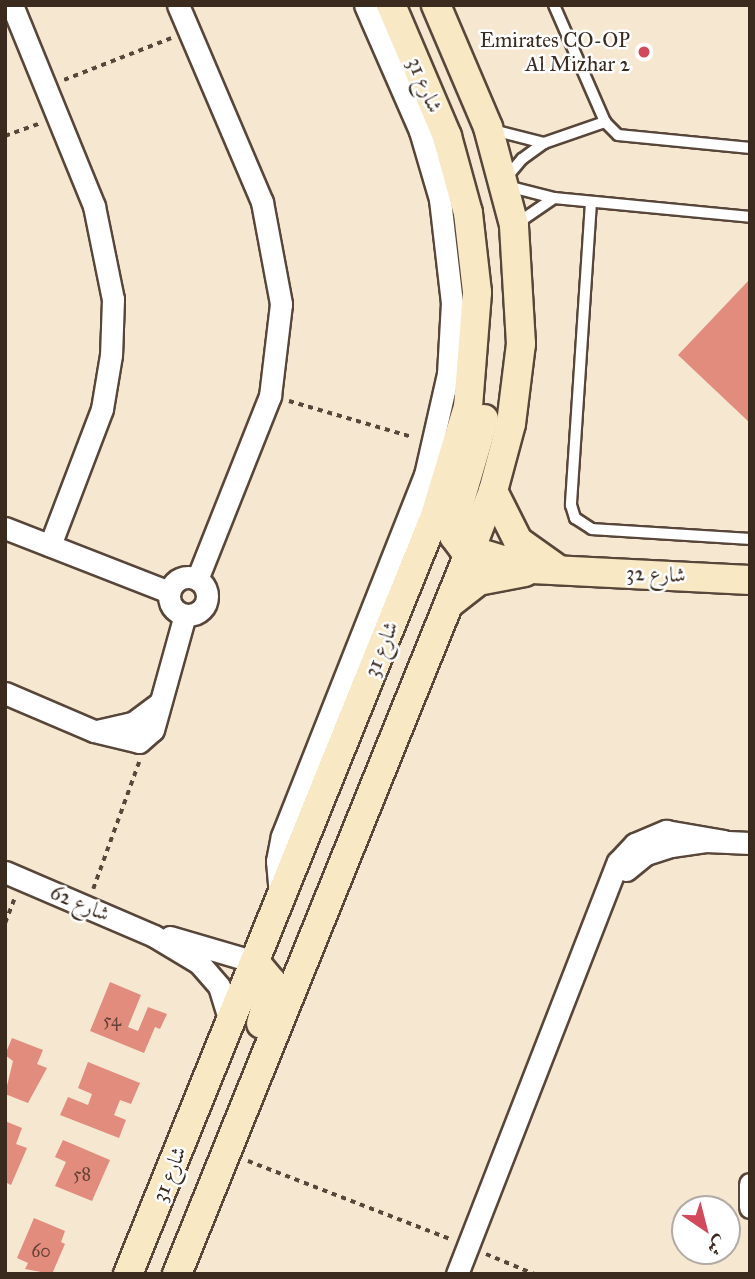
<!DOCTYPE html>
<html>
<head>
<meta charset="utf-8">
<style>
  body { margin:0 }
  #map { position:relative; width:755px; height:1279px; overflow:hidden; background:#f5e7d0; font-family:"IM FELL Great Primer",Amiri,serif }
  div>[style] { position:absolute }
  .building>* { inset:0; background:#e28c7e }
  .path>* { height:3.5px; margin-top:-1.75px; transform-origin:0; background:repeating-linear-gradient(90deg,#574639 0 5px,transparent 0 10px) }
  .roads { filter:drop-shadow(2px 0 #574639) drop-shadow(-2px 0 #574639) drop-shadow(0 2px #574639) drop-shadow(0 -2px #574639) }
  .lane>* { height:10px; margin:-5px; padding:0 5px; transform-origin:5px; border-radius:5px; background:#fff }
  .street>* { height:21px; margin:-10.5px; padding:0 10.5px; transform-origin:10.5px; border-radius:10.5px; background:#fff }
  .street>.ring { margin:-10.5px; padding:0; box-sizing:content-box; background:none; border:21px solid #fff; border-radius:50% }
  .secondary>* { height:28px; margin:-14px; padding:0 14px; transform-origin:14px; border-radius:14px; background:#f8e8c3 }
  .dots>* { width:19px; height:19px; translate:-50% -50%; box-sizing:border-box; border:4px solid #fff; border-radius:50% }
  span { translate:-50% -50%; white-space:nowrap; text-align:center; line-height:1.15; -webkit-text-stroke:5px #fff; paint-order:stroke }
  .number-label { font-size:18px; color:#654236 }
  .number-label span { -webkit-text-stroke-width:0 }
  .poi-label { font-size:21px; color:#3b2a1e }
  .right { translate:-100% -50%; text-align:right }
  .street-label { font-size:21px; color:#3b2a1e }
  .frame { position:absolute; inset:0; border:7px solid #3b2a1e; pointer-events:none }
  .north { position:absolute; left:671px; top:1195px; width:70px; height:70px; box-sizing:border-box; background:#fff; border:2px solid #b1aaa5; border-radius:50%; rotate:145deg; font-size:19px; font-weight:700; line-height:28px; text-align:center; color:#3b2a1e }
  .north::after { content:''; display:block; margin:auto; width:24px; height:32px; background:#d1495b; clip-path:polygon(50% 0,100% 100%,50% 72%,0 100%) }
</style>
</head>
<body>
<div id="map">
  <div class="building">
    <div style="clip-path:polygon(750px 279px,750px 423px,678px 355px)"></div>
    <div style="clip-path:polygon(110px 982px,141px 995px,128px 1027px,138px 1031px,148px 1007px,167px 1014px,160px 1029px,155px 1027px,144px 1053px,90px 1031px)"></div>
    <div style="clip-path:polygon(12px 1038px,43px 1050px,37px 1064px,47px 1068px,28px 1103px,5px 1094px,13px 1061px,5px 1055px)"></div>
    <div style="clip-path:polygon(88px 1062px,140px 1083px,131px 1104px,120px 1100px,114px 1115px,126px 1120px,119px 1138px,60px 1115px,68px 1097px,88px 1105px,92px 1094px,78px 1088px)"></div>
    <div style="clip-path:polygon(5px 1121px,22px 1128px,16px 1144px,27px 1148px,11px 1185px,5px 1182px)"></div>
    <div style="clip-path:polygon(63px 1140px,110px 1160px,92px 1201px,55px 1186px,66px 1162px,55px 1157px)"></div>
    <div style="clip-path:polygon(34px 1218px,65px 1231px,61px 1242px,65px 1244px,52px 1274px,25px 1269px,28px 1263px,17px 1258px)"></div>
  </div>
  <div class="path">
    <div style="left:64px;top:80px;width:115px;rotate:-21.4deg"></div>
    <div style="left:5px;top:136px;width:37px;rotate:-20deg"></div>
    <div style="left:289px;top:401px;width:128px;rotate:16.3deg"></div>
    <div style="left:93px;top:889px;width:135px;rotate:-70.1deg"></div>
    <div style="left:5px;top:923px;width:28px;rotate:-69deg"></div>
    <div style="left:248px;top:1161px;width:217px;rotate:21.1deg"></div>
    <div style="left:486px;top:1254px;width:52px;rotate:22.6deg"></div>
  </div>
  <div class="roads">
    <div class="lane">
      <div style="left:554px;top:5px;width:128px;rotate:66.4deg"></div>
      <div style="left:605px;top:122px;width:18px;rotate:45deg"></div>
      <div style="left:618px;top:135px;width:133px;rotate:5.6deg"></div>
      <div style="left:493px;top:130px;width:53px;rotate:14.3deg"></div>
      <div style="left:506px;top:178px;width:25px;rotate:-50deg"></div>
      <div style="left:522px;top:159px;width:27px;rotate:-36deg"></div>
      <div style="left:544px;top:143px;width:65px;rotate:-19deg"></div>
      <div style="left:507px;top:186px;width:49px;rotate:14.3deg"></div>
      <div style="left:554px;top:198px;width:197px;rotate:5.5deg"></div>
      <div style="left:591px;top:202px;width:304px;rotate:93.8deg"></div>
      <div style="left:571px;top:505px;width:14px;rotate:73deg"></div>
      <div style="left:575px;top:518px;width:20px;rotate:33deg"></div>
      <div style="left:592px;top:529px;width:158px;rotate:3.6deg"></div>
      <div style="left:516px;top:224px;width:46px;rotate:-34.4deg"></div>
    </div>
    <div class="street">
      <div style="left:12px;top:5px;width:217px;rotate:67.8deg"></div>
      <div style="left:94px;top:206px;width:95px;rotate:78.5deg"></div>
      <div style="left:113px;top:299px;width:56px;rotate:92deg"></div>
      <div style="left:111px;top:355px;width:55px;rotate:99.5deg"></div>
      <div style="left:102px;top:409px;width:146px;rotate:110.9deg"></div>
      <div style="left:178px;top:5px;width:214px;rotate:66.9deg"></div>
      <div style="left:262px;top:202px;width:104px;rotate:79.4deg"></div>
      <div style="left:281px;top:304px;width:93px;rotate:96.8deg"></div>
      <div style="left:270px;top:396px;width:197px;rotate:111.7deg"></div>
      <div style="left:5px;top:528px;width:176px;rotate:21.3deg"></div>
      <div class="ring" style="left:169px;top:577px;width:17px;height:17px"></div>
      <div style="left:5px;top:693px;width:97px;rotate:23.1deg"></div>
      <div style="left:94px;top:731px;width:46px;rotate:13.7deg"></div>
      <div style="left:139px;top:742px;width:18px;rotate:-41deg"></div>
      <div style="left:153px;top:730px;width:119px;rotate:-74.5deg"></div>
      <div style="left:97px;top:731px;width:37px;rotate:-13deg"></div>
      <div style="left:133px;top:723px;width:34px;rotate:-37deg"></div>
      <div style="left:626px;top:870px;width:26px;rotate:-39deg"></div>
      <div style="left:646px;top:854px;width:26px;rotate:-18deg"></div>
      <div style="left:671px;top:846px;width:35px;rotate:-8deg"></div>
      <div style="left:706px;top:841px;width:44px;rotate:2.6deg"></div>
      <div style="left:5px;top:872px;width:162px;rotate:23.2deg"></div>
      <div style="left:154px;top:936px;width:52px;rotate:31deg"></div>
      <div style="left:199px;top:963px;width:30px;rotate:49deg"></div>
      <div style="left:219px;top:986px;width:39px;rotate:73deg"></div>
      <div style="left:280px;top:895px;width:34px;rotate:-95deg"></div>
      <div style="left:277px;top:861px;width:25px;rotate:-79deg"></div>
      <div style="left:282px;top:836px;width:388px;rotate:-68.4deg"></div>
      <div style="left:425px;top:475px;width:104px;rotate:-77.2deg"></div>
      <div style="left:448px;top:374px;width:71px;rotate:-86.8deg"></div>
      <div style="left:452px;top:303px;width:105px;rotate:-96.6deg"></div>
      <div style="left:440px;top:199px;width:71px;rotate:-106.4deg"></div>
      <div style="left:420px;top:131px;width:137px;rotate:-113.6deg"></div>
      <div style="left:170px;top:937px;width:89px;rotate:16.4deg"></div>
      <div style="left:750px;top:1184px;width:23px;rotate:90deg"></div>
      <div style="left:457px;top:1274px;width:442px;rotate:-68.7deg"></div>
      <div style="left:618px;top:862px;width:25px;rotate:-47deg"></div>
      <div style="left:635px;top:844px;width:34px;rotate:-23deg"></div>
      <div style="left:666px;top:831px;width:59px;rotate:9.8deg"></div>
    </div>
    <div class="secondary">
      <div style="left:484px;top:419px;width:106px;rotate:106.4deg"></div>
      <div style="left:454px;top:521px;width:15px;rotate:90deg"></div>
      <div style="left:454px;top:536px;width:15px;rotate:53deg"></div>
      <div style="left:463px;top:548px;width:72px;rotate:16.9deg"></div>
      <div style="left:532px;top:569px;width:218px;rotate:2.9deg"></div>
      <div style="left:493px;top:491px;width:56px;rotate:63.4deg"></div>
      <div style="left:518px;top:541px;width:47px;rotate:35.4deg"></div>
      <div style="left:449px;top:604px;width:37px;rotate:-38deg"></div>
      <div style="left:478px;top:581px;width:48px;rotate:-10.8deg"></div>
      <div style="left:255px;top:962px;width:26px;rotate:50deg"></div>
      <div style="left:272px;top:982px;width:43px;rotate:104.7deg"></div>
      <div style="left:128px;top:1274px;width:818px;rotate:-67.95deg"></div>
      <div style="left:435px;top:516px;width:114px;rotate:-73.2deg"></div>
      <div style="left:468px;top:407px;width:115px;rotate:-85.5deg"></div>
      <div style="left:477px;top:292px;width:80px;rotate:-96.5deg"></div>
      <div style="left:468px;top:213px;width:80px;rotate:-105.3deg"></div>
      <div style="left:447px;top:136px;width:142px;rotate:-113.1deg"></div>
      <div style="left:177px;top:1274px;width:780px;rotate:-67.94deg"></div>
      <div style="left:470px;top:551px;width:64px;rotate:-69deg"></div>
      <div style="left:493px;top:491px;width:69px;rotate:-75deg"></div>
      <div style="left:511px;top:424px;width:81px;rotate:-82.9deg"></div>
      <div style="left:521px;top:344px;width:119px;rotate:-93.4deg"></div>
      <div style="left:514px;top:225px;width:101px;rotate:-104.9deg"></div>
      <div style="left:488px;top:127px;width:133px;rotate:-113.1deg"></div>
    </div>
  </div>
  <div class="dots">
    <div style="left:644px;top:52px;background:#d1495b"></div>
  </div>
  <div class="number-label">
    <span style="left:112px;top:1020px">54</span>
    <span style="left:82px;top:1174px">58</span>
    <span style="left:41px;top:1251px">60</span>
  </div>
  <div class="poi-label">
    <span class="right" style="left:630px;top:52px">Emirates CO-OP<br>Al Mizhar 2</span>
  </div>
  <div class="street-label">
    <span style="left:425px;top:85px;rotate:67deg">شارع 31</span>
    <span style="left:656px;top:574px;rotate:2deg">شارع 32</span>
    <span style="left:381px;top:649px;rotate:-68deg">شارع 31</span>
    <span style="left:80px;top:903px;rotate:23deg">شارع 62</span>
    <span style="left:169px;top:1174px;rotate:-68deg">شارع 31</span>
  </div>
  <div class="frame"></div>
  <div class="north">ش</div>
</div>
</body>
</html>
